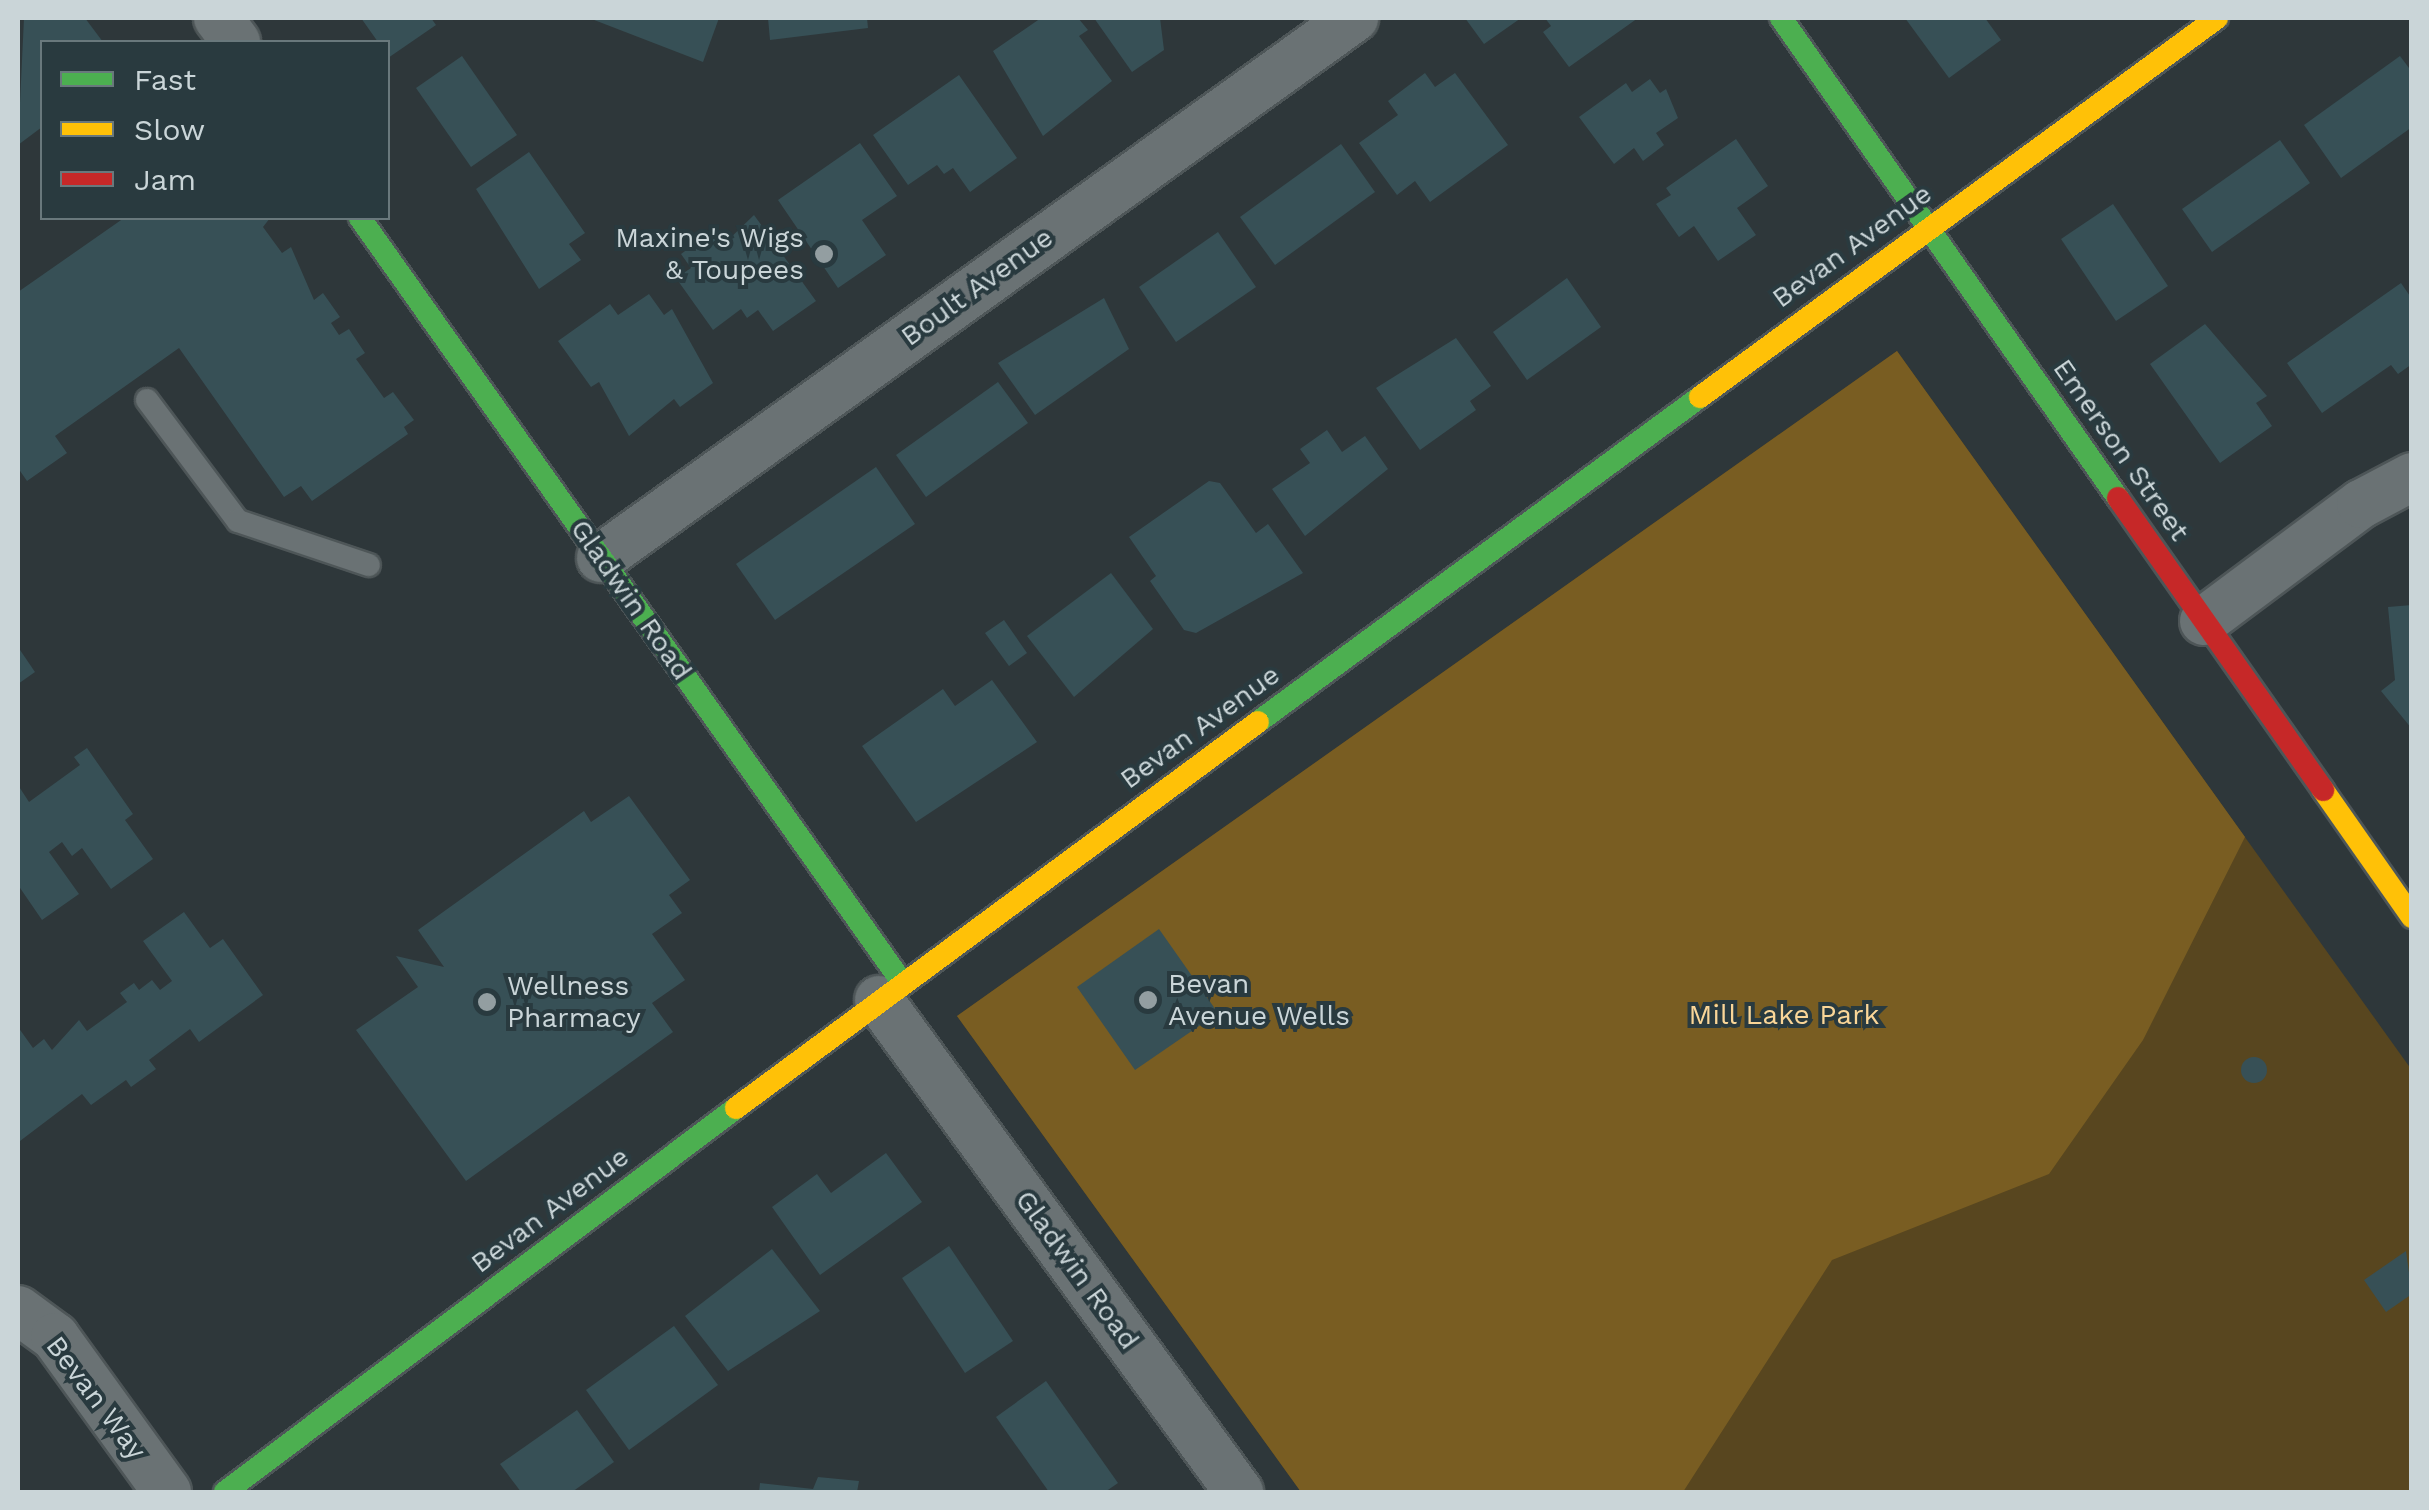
<!DOCTYPE html>
<html>
<head>
<meta charset="utf-8">
<style>
  body { margin:0 }
  #map { position:relative; width:2429px; height:1510px; overflow:hidden; background:#2e373a; font-family:"Work Sans",sans-serif }
  div>[style] { position:absolute }
  .green>* { inset:0; background:#58461f }
  .forest>* { inset:0; background:#795d22 }
  .building>* { inset:0; background:#375056 }
  .round { border-radius:50% }
  .roads { filter:drop-shadow(2px 0 #4e5658) drop-shadow(-2px 0 #4e5658) drop-shadow(0 2px #4e5658) drop-shadow(0 -2px #4e5658) }
  .lane>* { height:22px; margin:-11px; padding:0 11px; transform-origin:11px; border-radius:11px; background:#6a7274 }
  .street>* { height:48px; margin:-24px; padding:0 24px; transform-origin:24px; border-radius:24px; background:#6a7274 }
  .fast>* { height:22px; margin:-11px; padding:0 11px; transform-origin:11px; border-radius:11px; background:#4caf50 }
  .slow>* { height:22px; margin:-11px; padding:0 11px; transform-origin:11px; border-radius:11px; background:#ffc107 }
  .jam>* { height:22px; margin:-11px; padding:0 11px; transform-origin:11px; border-radius:11px; background:#c62828 }
  .dots>* { width:28px; height:28px; translate:-50% -50%; box-sizing:border-box; border:5px solid #293a3f; border-radius:50% }
  span { translate:-50% -50%; white-space:nowrap; text-align:center; line-height:1.15; -webkit-text-stroke:8px #293a3f; paint-order:stroke }
  .poi-label { font-size:28px; color:#cad5d8 }
  .right { translate:-100% -50%; text-align:right }
  .left { translate:0 -50%; text-align:left }
  .street-label { font-size:28px; color:#cad5d8 }
  .park-label { font-size:28px; color:#fad698 }
  .frame { position:absolute; inset:0; border:20px solid #cad5d8; pointer-events:none }
  .legend { position:absolute; left:40px; top:40px; width:350px; height:180px; box-sizing:border-box; background:#293a3f; border:2px solid #69787c; margin:0; padding:12px 18px; list-style:none; font-size:30px; color:#cad5d8 }
  .legend li { display:flex; align-items:center; gap:20px; height:50px }
  .legend b { width:50px; border:2px solid #69787c }
</style>
</head>
<body>
<div id="map">
  <div class="green">
    <div style="clip-path:polygon(1897px 351px,2411px 1069px,2411px 1492px,1301px 1492px,957px 1016px)"></div>
  </div>
  <div class="forest">
    <div style="clip-path:polygon(1897px 351px,2245px 837px,2143px 1040px,2049px 1174px,1832px 1260px,1683px 1492px,1301px 1492px,957px 1016px)"></div>
  </div>
  <div class="building">
    <div style="clip-path:polygon(24px 18px,85px 18px,103px 42px,42px 42px,42px 127px,18px 145px)"></div>
    <div style="clip-path:polygon(361px 18px,431px 18px,436px 25px,388px 58px,388px 42px,378px 42px)"></div>
    <div style="clip-path:polygon(589px 18px,719px 18px,703px 62px)"></div>
    <div style="clip-path:polygon(768px 18px,867px 18px,868px 28px,770px 40px)"></div>
    <div style="clip-path:polygon(1041px 18px,1078px 18px,1088px 30px,1079px 36px,1112px 81px,1043px 136px,993px 51px)"></div>
    <div style="clip-path:polygon(1094px 18px,1160px 18px,1164px 50px,1132px 72px)"></div>
    <div style="clip-path:polygon(1465px 18px,1521px 18px,1484px 44px)"></div>
    <div style="clip-path:polygon(1545px 18px,1638px 18px,1569px 67px,1543px 32px,1551px 26px)"></div>
    <div style="clip-path:polygon(1905px 18px,1985px 18px,2001px 40px,1949px 78px)"></div>
    <div style="clip-path:polygon(462px 56px,517px 135px,471px 167px,416px 88px)"></div>
    <div style="clip-path:polygon(2400px 56px,2412px 72px,2412px 127px,2341px 178px,2304px 125px)"></div>
    <div style="clip-path:polygon(1425px 73px,1435px 87px,1455px 73px,1508px 145px,1430px 202px,1415px 181px,1397px 195px,1359px 143px,1398px 115px,1388px 101px)"></div>
    <div style="clip-path:polygon(959px 75px,1017px 158px,970px 192px,953px 168px,944px 174px,937px 165px,908px 185px,873px 135px)"></div>
    <div style="clip-path:polygon(1650px 79px,1660px 93px,1666px 89px,1678px 118px,1656px 133px,1664px 145px,1643px 161px,1634px 148px,1614px 164px,1579px 117px,1626px 83px,1632px 92px)"></div>
    <div style="clip-path:polygon(1736px 139px,1768px 186px,1737px 208px,1756px 235px,1718px 261px,1694px 226px,1679px 237px,1656px 204px,1671px 195px,1666px 188px)"></div>
    <div style="clip-path:polygon(2280px 140px,2310px 183px,2212px 252px,2182px 209px)"></div>
    <div style="clip-path:polygon(860px 143px,897px 196px,862px 220px,886px 255px,838px 288px,778px 200px)"></div>
    <div style="clip-path:polygon(1341px 144px,1375px 192px,1275px 265px,1240px 217px)"></div>
    <div style="clip-path:polygon(529px 152px,585px 233px,569px 244px,581px 260px,539px 289px,476px 189px)"></div>
    <div style="clip-path:polygon(2113px 204px,2168px 286px,2116px 321px,2061px 239px)"></div>
    <div style="clip-path:polygon(754px 215px,816px 301px,773px 331px,758px 310px,747px 318px,741px 309px,713px 330px,676px 278px,691px 268px,681px 254px,715px 229px,725px 243px)"></div>
    <div style="clip-path:polygon(124px 218px,270px 218px,263px 227px,282px 253px,291px 247px,314px 300px,323px 293px,340px 317px,331px 323px,339px 335px,349px 329px,365px 353px,356px 359px,384px 398px,393px 392px,414px 420px,404px 427px,408px 434px,312px 501px,301px 486px,284px 497px,179px 348px,55px 436px,67px 453px,27px 481px,18px 468px,18px 292px)"></div>
    <div style="clip-path:polygon(1218px 232px,1256px 287px,1176px 342px,1139px 287px)"></div>
    <div style="clip-path:polygon(1567px 278px,1601px 327px,1527px 380px,1493px 332px)"></div>
    <div style="clip-path:polygon(2401px 283px,2412px 299px,2412px 364px,2398px 374px,2391px 365px,2322px 413px,2287px 363px)"></div>
    <div style="clip-path:polygon(649px 294px,664px 315px,672px 309px,713px 383px,680px 407px,674px 399px,629px 436px,599px 382px,591px 387px,558px 341px,610px 304px,618px 315px)"></div>
    <div style="clip-path:polygon(1104px 298px,1129px 349px,1035px 415px,998px 363px)"></div>
    <div style="clip-path:polygon(2205px 324px,2267px 396px,2256px 403px,2272px 426px,2220px 463px,2150px 364px)"></div>
    <div style="clip-path:polygon(1456px 338px,1491px 386px,1470px 401px,1476px 410px,1420px 450px,1376px 388px)"></div>
    <div style="clip-path:polygon(998px 382px,1028px 423px,926px 497px,896px 455px)"></div>
    <div style="clip-path:polygon(1327px 430px,1342px 452px,1365px 436px,1388px 469px,1305px 536px,1272px 489px,1310px 463px,1300px 449px)"></div>
    <div style="clip-path:polygon(876px 467px,915px 524px,775px 620px,736px 564px)"></div>
    <div style="clip-path:polygon(1209px 481px,1220px 483px,1256px 533px,1268px 524px,1303px 573px,1196px 633px,1184px 630px,1150px 581px,1156px 576px,1129px 537px)"></div>
    <div style="clip-path:polygon(1111px 573px,1153px 629px,1074px 697px,1027px 636px)"></div>
    <div style="clip-path:polygon(2412px 605px,2412px 729px,2381px 691px,2395px 680px,2388px 607px)"></div>
    <div style="clip-path:polygon(1004px 620px,1027px 653px,1009px 666px,985px 633px)"></div>
    <div style="clip-path:polygon(18px 647px,35px 672px,18px 684px)"></div>
    <div style="clip-path:polygon(992px 680px,1037px 742px,916px 822px,862px 746px,943px 689px,955px 706px)"></div>
    <div style="clip-path:polygon(87px 748px,133px 814px,125px 820px,153px 859px,111px 889px,82px 848px,72px 856px,62px 842px,49px 852px,79px 894px,42px 920px,18px 885px,18px 785px,29px 802px,80px 765px,74px 757px)"></div>
    <div style="clip-path:polygon(629px 796px,690px 880px,669px 895px,682px 913px,652px 934px,685px 980px,652px 1003px,673px 1032px,466px 1181px,356px 1030px,418px 987px,396px 956px,444px 967px,418px 930px,584px 811px,591px 822px)"></div>
    <div style="clip-path:polygon(184px 912px,210px 948px,223px 939px,263px 995px,199px 1042px,190px 1029px,149px 1060px,156px 1069px,131px 1087px,126px 1080px,91px 1105px,82px 1094px,20px 1141px,18px 1027px,33px 1048px,44px 1039px,52px 1050px,79px 1020px,87px 1031px,127px 1002px,120px 993px,134px 983px,139px 990px,152px 980px,160px 990px,172px 981px,143px 941px)"></div>
    <div style="clip-path:polygon(1159px 929px,1218px 1013px,1135px 1070px,1077px 987px)"></div>
    <div class="round" style="left:2241px;top:1057px;width:26px;height:26px"></div>
    <div style="clip-path:polygon(886px 1153px,922px 1202px,820px 1275px,772px 1207px,817px 1174px,831px 1193px)"></div>
    <div style="clip-path:polygon(949px 1246px,1013px 1341px,965px 1373px,902px 1278px)"></div>
    <div style="clip-path:polygon(772px 1249px,820px 1311px,728px 1371px,685px 1316px)"></div>
    <div style="clip-path:polygon(2406px 1251px,2412px 1294px,2386px 1312px,2364px 1280px)"></div>
    <div style="clip-path:polygon(674px 1326px,718px 1385px,629px 1450px,586px 1390px)"></div>
    <div style="clip-path:polygon(1046px 1381px,1118px 1483px,1105px 1492px,1049px 1492px,996px 1417px)"></div>
    <div style="clip-path:polygon(577px 1410px,614px 1462px,572px 1492px,521px 1492px,500px 1464px)"></div>
    <div style="clip-path:polygon(818px 1477px,859px 1481px,857px 1492px,759px 1492px,760px 1483px,813px 1489px)"></div>
  </div>
  <div class="roads">
    <div class="lane">
      <div style="left:147px;top:400px;width:151px;rotate:53.1deg"></div>
      <div style="left:238px;top:521px;width:138px;rotate:18.6deg"></div>
    </div>
    <div class="street">
      <div style="left:218px;top:18px;width:30px;rotate:53deg"></div>
      <div style="left:601px;top:558px;width:927px;rotate:-35.65deg"></div>
      <div style="left:2204px;top:621px;width:196px;rotate:-36.7deg"></div>
      <div style="left:2361px;top:504px;width:58px;rotate:-27.9deg"></div>
      <div style="left:879px;top:1000px;width:610px;rotate:53.81deg"></div>
      <div style="left:18px;top:1310px;width:46px;rotate:36.1deg"></div>
      <div style="left:55px;top:1337px;width:191px;rotate:54.1deg"></div>
    </div>
    <div class="fast">
      <div style="left:1781px;top:18px;width:586px;rotate:54.93deg"></div>
      <div style="left:360px;top:218px;width:937px;rotate:54.65deg"></div>
      <div style="left:1258px;top:722px;width:549px;rotate:-36.33deg"></div>
      <div style="left:225px;top:1492px;width:639px;rotate:-36.92deg"></div>
    </div>
    <div class="slow">
      <div style="left:1700px;top:397px;width:641px;rotate:-36.24deg"></div>
      <div style="left:2323px;top:790px;width:155px;rotate:55deg"></div>
      <div style="left:736px;top:1108px;width:649px;rotate:-36.48deg"></div>
    </div>
    <div class="jam">
      <div style="left:2118px;top:498px;width:357px;rotate:54.9deg"></div>
    </div>
  </div>
  <div class="dots">
    <div style="left:824px;top:254px;background:#939ea1"></div>
    <div style="left:1148px;top:1000px;background:#939ea1"></div>
    <div style="left:487px;top:1002px;background:#939ea1"></div>
  </div>
  <div class="poi-label">
    <span class="right" style="left:804px;top:254px">Maxine's Wigs<br>&amp; Toupees</span>
    <span class="left" style="left:1168px;top:1000px">Bevan<br>Avenue Wells</span>
    <span class="left" style="left:507px;top:1002px">Wellness<br>Pharmacy</span>
  </div>
  <div class="street-label">
    <span style="left:1852px;top:246px;rotate:-36deg">Bevan Avenue</span>
    <span style="left:977px;top:287px;rotate:-36deg">Boult Avenue</span>
    <span style="left:2121px;top:450px;rotate:55deg">Emerson Street</span>
    <span style="left:631px;top:600px;rotate:55deg">Gladwin Road</span>
    <span style="left:1200px;top:727px;rotate:-36deg">Bevan Avenue</span>
    <span style="left:550px;top:1210px;rotate:-37deg">Bevan Avenue</span>
    <span style="left:1077px;top:1270px;rotate:54deg">Gladwin Road</span>
    <span style="left:96px;top:1398px;rotate:53deg">Bevan Way</span>
  </div>
  <div class="park-label">
    <span style="left:1784px;top:1015px">Mill Lake Park</span>
  </div>
  <div class="frame"></div>
  <ul class="legend">
  <li><b style="height:12px;background:#4caf50"></b>Fast</li>
  <li><b style="height:12px;background:#ffc107"></b>Slow</li>
  <li><b style="height:12px;background:#c62828"></b>Jam</li>
  </ul>
</div>
</body>
</html>
